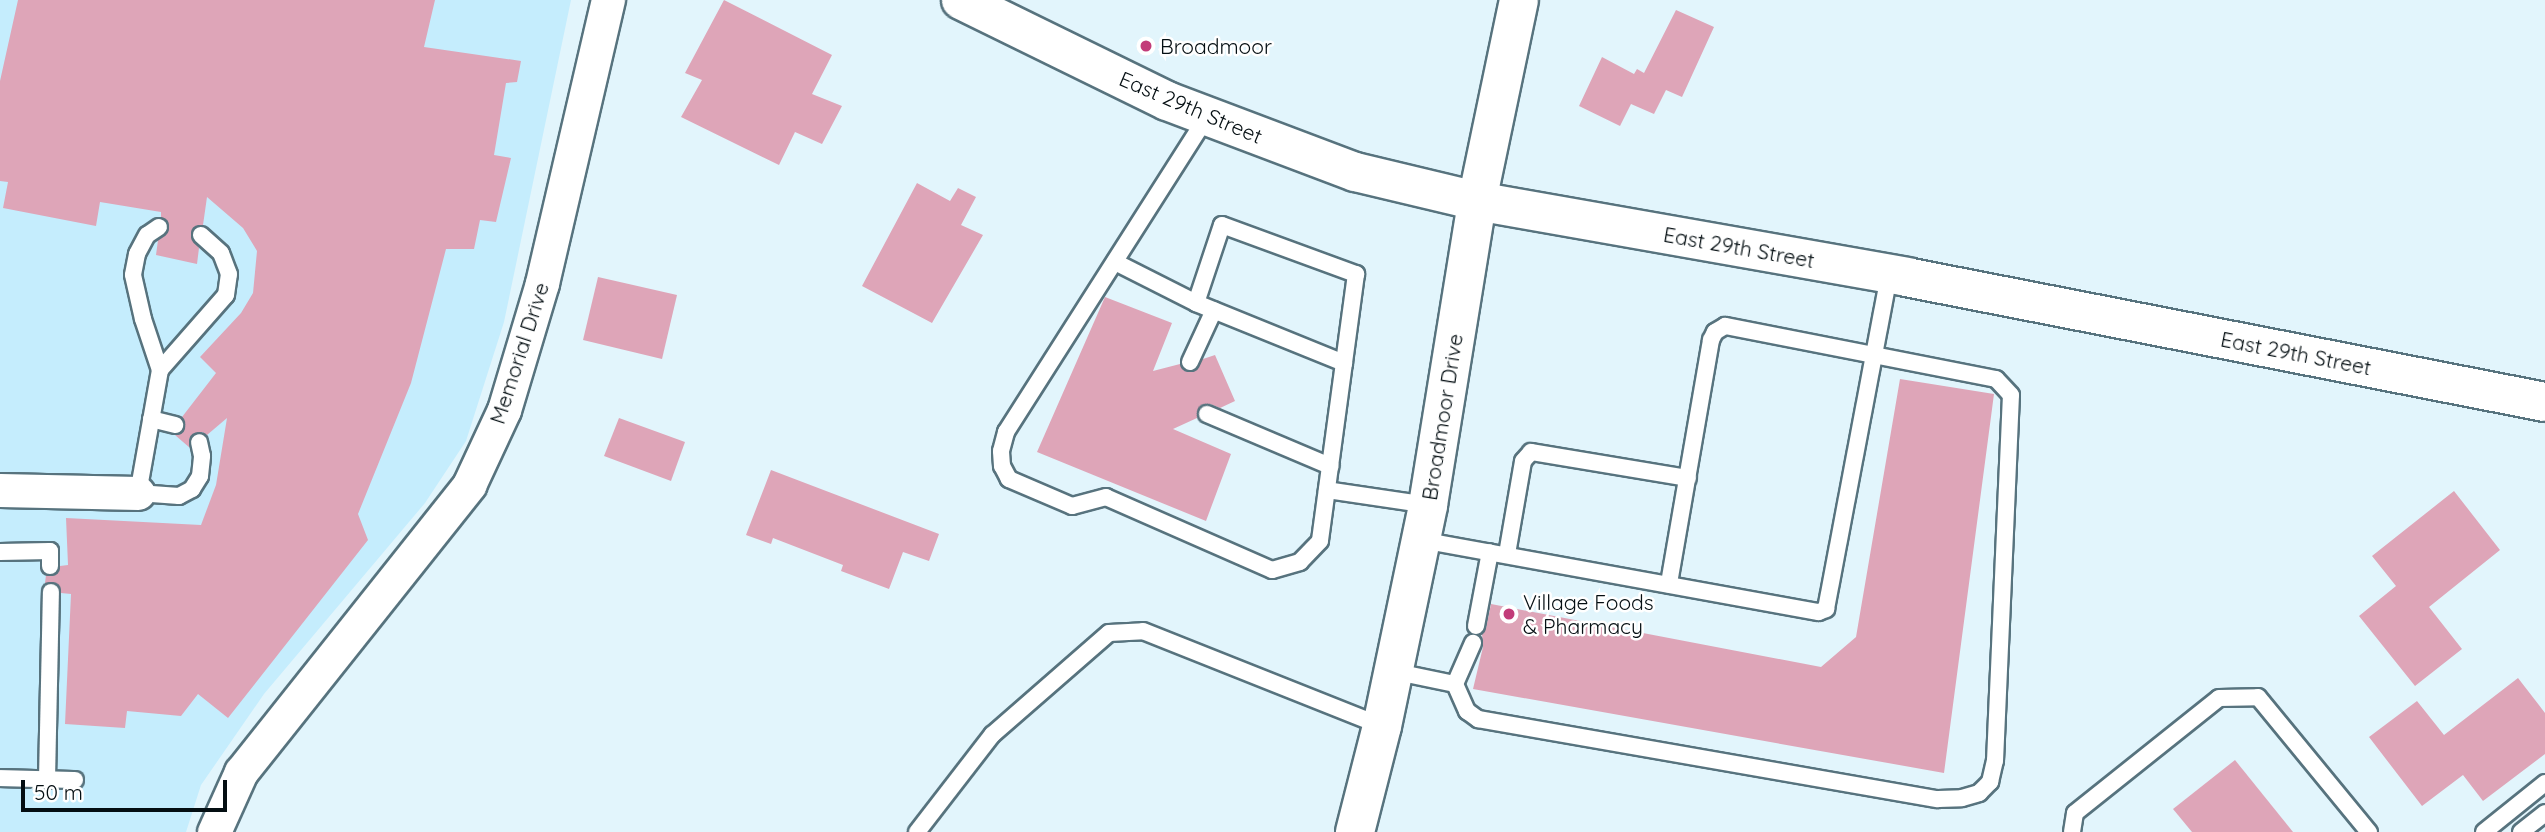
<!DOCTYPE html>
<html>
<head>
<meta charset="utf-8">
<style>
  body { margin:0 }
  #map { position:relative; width:2545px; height:832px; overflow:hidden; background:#e2f5fc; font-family:Quicksand,sans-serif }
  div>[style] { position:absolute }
  .built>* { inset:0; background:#c5edfd }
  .building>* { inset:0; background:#dea5b8 }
  .roads { filter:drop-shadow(2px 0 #57737e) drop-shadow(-2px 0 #57737e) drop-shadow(0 2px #57737e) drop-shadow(0 -2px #57737e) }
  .service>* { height:16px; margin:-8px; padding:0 8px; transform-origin:8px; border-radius:8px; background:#fff }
  .minor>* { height:33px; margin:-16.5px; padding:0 16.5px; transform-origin:16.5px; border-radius:16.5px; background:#fff }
  .tertiary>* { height:38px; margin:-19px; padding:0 19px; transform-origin:19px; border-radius:19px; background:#fff }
  .secondary>* { height:38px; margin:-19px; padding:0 19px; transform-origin:19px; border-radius:19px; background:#fff }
  .dots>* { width:19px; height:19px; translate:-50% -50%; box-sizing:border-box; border:4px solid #fff; border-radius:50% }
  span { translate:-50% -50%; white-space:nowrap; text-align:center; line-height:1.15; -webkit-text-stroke:5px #fff; paint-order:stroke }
  .poi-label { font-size:21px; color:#040e12 }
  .left { translate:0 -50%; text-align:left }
  .street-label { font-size:21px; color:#040e12 }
  .scale { position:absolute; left:21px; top:780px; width:206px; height:32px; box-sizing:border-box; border:4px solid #040e12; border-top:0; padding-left:9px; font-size:21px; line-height:24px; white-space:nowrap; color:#040e12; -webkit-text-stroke:5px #fff; paint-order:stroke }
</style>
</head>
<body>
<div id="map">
  <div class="built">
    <div style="clip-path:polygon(0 0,571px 0,504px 322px,466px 441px,425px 503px,264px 694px,201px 785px,186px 832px,0 832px)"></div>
  </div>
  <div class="building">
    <div style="clip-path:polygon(18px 0,435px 0,424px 47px,521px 61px,517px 82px,506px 83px,494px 155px,511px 158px,496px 222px,480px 220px,474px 249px,446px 249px,411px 383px,358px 514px,368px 540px,228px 718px,198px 694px,181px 716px,127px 711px,125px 728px,65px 724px,71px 594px,61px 593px,56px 583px,45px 583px,46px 575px,55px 575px,60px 566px,68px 565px,66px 518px,201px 525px,216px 485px,227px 418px,207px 435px,202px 432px,193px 434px,189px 439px,190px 448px,175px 435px,183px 432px,185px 423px,182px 417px,216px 373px,200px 357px,241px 313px,253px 293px,257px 251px,243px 228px,207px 197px,203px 225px,194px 228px,191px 234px,199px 248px,197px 264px,156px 255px,158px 240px,169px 227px,167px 221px,161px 217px,161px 212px,100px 202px,96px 226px,3px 208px,8px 182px,0 181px,0 81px)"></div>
    <div style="clip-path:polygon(724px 0,832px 55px,812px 94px,842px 106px,822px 144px,795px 132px,779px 165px,681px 117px,702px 80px,685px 73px)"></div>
    <div style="clip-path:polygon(1676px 10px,1714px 27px,1682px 97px,1666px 90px,1654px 114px,1631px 104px,1620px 126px,1579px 106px,1602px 57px,1634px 74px,1637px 69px,1644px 73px)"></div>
    <div style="clip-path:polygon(917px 183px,950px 201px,958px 188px,976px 197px,961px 225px,983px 235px,932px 323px,862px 286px)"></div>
    <div style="clip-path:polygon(598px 277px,677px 295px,662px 359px,583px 340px)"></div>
    <div style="clip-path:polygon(1105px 297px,1172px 323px,1153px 371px,1180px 364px,1185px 371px,1192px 372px,1203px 359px,1215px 355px,1235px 401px,1220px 408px,1210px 404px,1201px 405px,1197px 418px,1173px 429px,1231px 454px,1206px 521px,1037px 452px)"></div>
    <div style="clip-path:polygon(1900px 379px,1994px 394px,1944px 773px,1473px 689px,1483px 647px,1482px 634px,1486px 628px,1491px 604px,1821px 667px,1856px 637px)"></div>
    <div style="clip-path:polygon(619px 418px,685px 442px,671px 481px,604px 456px)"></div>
    <div style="clip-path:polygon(771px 470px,939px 534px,929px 561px,903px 552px,889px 589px,841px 571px,843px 565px,773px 538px,771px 544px,746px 535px)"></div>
    <div style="clip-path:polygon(2454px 491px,2500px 550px,2429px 607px,2462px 649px,2415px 686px,2359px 616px,2396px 586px,2372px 556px)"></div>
    <div style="clip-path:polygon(2518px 678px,2545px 713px,2545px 754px,2483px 801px,2463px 775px,2422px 806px,2369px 737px,2417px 701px,2444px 735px)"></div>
    <div style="clip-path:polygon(2235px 760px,2293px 832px,2192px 832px,2173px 809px)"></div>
  </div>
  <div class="roads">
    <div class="service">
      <div style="left:159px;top:227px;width:14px;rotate:146deg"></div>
      <div style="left:147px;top:235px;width:21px;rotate:118deg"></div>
      <div style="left:137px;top:254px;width:21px;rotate:101deg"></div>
      <div style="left:133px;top:275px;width:45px;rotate:77.2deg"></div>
      <div style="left:143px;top:319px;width:54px;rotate:71.6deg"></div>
      <div style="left:160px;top:370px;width:100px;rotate:-48.7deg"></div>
      <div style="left:226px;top:295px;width:21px;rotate:-82deg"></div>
      <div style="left:229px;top:274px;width:22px;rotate:-111deg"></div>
      <div style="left:221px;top:253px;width:27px;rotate:-138deg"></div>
      <div style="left:1115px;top:262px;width:91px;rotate:26.8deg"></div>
      <div style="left:1196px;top:303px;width:160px;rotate:22.1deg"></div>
      <div style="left:1196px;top:303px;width:82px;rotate:-71.6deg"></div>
      <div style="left:1222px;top:225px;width:143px;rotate:20.1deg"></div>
      <div style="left:1356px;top:274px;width:269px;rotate:97.7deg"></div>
      <div style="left:1320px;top:541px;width:29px;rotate:134deg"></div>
      <div style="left:1300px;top:562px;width:29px;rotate:164deg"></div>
      <div style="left:1272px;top:570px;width:181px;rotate:-156.3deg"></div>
      <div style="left:1106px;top:497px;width:35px;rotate:165deg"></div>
      <div style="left:1072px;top:506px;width:69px;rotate:-156.8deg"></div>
      <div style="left:1009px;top:479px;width:15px;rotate:-118deg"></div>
      <div style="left:1002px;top:466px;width:15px;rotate:-94deg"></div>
      <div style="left:1001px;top:451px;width:20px;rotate:-75deg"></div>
      <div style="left:1006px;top:432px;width:375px;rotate:-57.5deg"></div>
      <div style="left:1190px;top:362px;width:57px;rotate:-65.2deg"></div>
      <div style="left:160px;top:370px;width:125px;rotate:100.1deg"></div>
      <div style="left:138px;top:493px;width:41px;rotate:4.2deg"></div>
      <div style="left:179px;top:496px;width:15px;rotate:-28deg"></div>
      <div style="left:192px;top:489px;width:15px;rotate:-58deg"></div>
      <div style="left:200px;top:476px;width:20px;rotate:-84deg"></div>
      <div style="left:202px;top:456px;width:14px;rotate:-102deg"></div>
      <div style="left:1207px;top:414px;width:134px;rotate:22.9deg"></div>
      <div style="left:151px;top:419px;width:25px;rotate:14deg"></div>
      <div style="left:1327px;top:490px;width:102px;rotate:8.4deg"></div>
      <div style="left:1421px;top:540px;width:404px;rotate:10.3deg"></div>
      <div style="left:1819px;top:612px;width:8px;rotate:-23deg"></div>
      <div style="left:1826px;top:609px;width:341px;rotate:-79.3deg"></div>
      <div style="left:0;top:552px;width:50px;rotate:-1.1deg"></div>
      <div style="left:50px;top:551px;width:15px;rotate:90deg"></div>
      <div style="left:1507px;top:554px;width:94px;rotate:-80.2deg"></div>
      <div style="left:1523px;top:461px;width:12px;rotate:-48deg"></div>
      <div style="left:1531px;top:452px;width:159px;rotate:9.4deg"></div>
      <div style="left:1476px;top:626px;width:75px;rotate:-79.3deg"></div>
      <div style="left:1392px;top:671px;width:64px;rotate:11.7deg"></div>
      <div style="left:1455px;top:684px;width:30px;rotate:66deg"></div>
      <div style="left:1467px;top:711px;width:14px;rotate:36deg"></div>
      <div style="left:1478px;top:719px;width:467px;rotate:9.9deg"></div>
      <div style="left:1938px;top:799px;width:24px;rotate:-2deg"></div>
      <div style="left:1962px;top:798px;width:18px;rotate:-16deg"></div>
      <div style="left:1979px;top:793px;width:16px;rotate:-45deg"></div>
      <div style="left:1990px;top:782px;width:22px;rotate:-77deg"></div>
      <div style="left:1995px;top:761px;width:366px;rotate:-87.5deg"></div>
      <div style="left:2011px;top:395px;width:22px;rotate:-133deg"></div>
      <div style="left:1996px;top:379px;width:276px;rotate:-168.9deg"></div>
      <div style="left:1725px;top:326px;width:12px;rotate:149deg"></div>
      <div style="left:1715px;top:332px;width:9px;rotate:117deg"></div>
      <div style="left:1711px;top:340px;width:248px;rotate:99.8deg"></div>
      <div style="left:1455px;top:684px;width:45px;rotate:-66.3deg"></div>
      <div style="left:0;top:778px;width:75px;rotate:1.5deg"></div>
      <div style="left:47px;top:779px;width:187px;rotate:-88.8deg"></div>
      <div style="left:917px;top:832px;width:123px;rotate:-52.3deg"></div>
      <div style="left:992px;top:735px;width:155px;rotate:-41.1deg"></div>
      <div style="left:1109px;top:633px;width:34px;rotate:-3deg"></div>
      <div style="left:1143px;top:631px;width:257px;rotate:21.7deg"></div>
      <div style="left:2072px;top:832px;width:19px;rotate:-81deg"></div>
      <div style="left:2075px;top:813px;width:184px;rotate:-38.6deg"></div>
      <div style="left:2219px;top:698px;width:39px;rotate:-1deg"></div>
      <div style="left:2258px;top:697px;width:175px;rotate:50.6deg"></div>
      <div style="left:2484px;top:832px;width:78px;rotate:-38.8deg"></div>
      <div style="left:2521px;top:832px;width:31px;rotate:-38deg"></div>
    </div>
    <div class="minor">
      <div style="left:0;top:490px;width:138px;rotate:1.2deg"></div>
      <div style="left:214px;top:832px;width:66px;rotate:-65.8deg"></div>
      <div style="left:241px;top:772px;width:367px;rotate:-51.5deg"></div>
      <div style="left:469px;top:485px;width:83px;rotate:-65deg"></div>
      <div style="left:504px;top:410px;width:133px;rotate:-73.3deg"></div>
      <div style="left:542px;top:283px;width:291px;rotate:-76.9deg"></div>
    </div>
    <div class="tertiary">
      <div style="left:1355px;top:832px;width:109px;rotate:-75.7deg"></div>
      <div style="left:1382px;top:726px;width:226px;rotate:-78.2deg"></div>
      <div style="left:1428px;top:505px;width:308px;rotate:-80.8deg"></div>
      <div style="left:1477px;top:201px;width:205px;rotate:-78.2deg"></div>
    </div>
    <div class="secondary">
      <div style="left:961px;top:0;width:229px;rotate:26.1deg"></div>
      <div style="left:1167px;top:101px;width:201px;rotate:20.7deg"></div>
      <div style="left:1355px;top:172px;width:125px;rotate:13.4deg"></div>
      <div style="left:1477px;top:201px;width:436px;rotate:10deg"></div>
      <div style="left:1906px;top:277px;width:651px;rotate:11.07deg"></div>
    </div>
  </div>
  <div class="dots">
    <div style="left:1146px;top:46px;background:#c23b79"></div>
    <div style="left:1509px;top:614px;background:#c23b79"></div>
  </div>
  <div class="poi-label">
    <span class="left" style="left:1160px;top:46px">Broadmoor</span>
    <span class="left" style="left:1523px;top:614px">Village Foods<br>&amp; Pharmacy</span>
  </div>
  <div class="street-label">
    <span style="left:1191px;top:107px;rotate:23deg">East 29th Street</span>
    <span style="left:1739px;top:247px;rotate:10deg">East 29th Street</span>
    <span style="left:519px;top:353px;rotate:-72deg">Memorial Drive</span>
    <span style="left:2296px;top:353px;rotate:11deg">East 29th Street</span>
    <span style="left:1442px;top:417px;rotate:-81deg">Broadmoor Drive</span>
  </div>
  <div class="scale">50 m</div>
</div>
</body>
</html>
